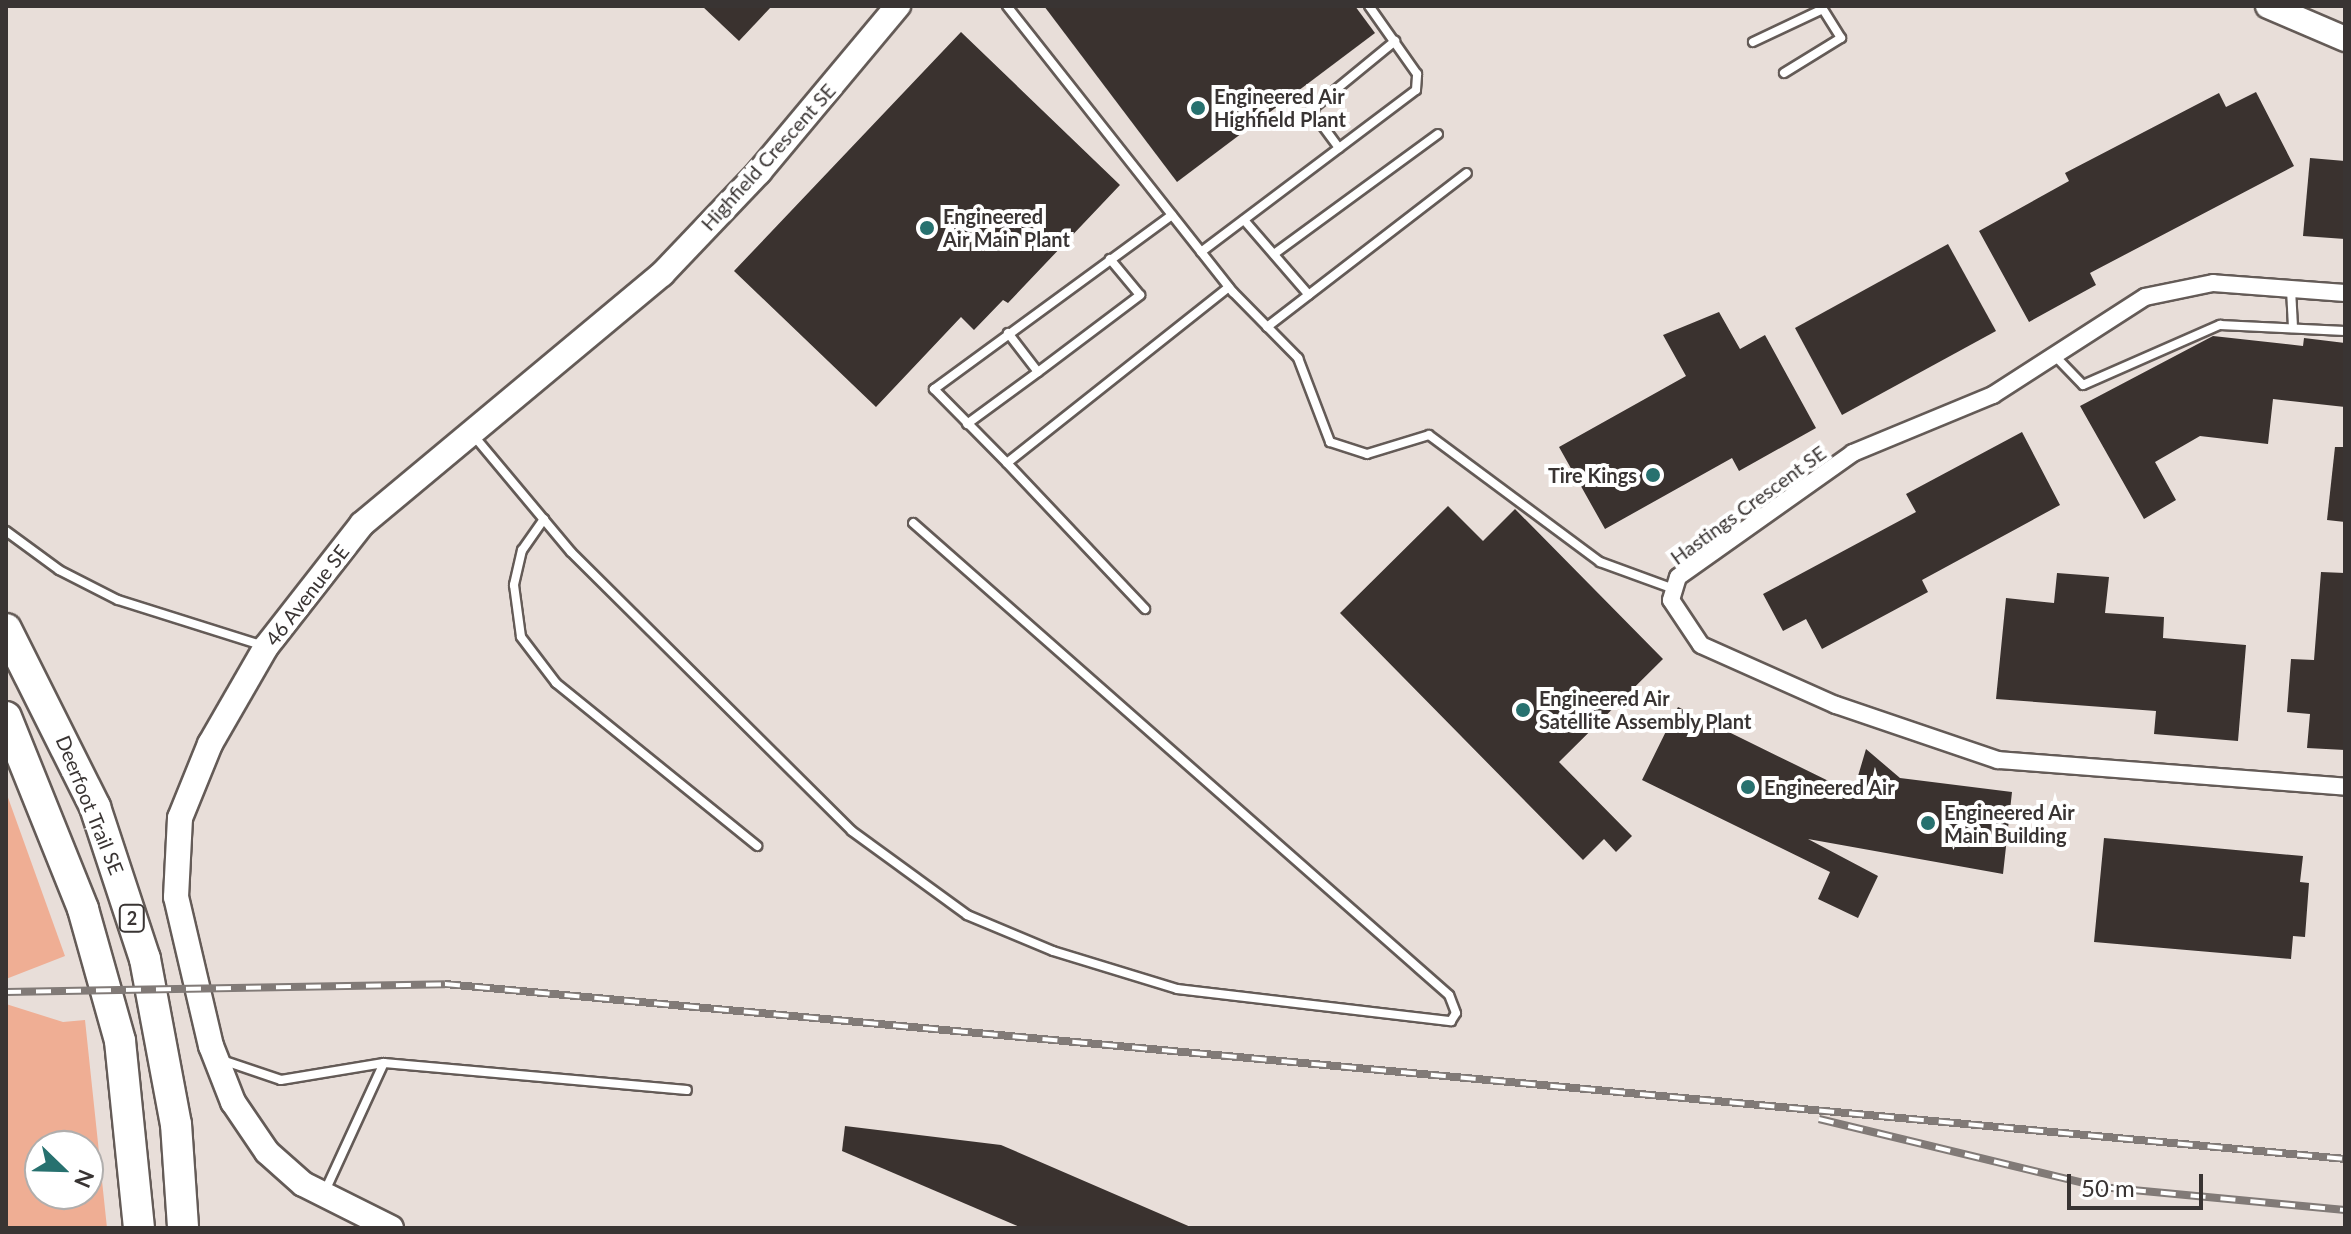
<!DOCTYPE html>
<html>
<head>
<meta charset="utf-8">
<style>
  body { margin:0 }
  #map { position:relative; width:2351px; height:1234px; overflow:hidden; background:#e8ded9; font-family:Lato,sans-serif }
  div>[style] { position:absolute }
  .green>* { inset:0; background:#efae94 }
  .building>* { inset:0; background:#3a322f }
  .roads { filter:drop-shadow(2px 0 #645b57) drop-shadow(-2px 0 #645b57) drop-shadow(0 2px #645b57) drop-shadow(0 -2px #645b57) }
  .lane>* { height:8px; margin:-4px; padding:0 4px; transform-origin:4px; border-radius:4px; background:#fff }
  .street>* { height:16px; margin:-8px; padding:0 8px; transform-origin:8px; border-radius:8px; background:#fff }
  .secondary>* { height:24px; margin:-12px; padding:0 12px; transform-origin:12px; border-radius:12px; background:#fff }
  .highway>* { height:30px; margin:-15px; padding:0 15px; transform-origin:15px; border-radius:15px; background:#fff }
  .rail>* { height:8px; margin-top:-4px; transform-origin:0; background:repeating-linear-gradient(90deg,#fff 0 15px,#817a77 0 30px); box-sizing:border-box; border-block:2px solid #817a77 }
  .dots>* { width:22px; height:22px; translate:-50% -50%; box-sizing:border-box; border:4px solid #fff; border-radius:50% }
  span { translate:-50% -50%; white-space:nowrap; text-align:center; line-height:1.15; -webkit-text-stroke:8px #fff; paint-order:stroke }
  .shield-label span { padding:2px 6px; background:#fff; border:2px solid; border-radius:6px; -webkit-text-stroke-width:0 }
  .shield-label { font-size:18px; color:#393433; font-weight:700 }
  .poi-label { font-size:20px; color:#393433; font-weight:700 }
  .left { translate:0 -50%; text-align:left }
  .right { translate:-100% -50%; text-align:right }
  .street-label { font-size:20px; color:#393433 }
  .frame { position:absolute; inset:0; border:8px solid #393433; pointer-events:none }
  .north { position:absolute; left:24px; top:1130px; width:80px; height:80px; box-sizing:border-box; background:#fff; border:2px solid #b0aead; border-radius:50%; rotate:113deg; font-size:22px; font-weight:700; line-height:32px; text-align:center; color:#393433 }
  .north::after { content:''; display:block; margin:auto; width:28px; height:36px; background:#27716f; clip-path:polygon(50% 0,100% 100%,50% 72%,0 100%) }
  .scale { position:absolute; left:2067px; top:1174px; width:136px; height:36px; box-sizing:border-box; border:4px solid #393433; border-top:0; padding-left:10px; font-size:24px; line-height:28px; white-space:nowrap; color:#393433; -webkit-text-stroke:6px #fff; paint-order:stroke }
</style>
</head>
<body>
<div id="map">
  <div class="green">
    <div style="clip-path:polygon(6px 792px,65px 956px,6px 979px)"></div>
    <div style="clip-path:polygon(evenodd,6px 1004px,63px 1022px,85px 1020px,107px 1228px,6px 1228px,6px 1004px,40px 1146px,88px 1146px,88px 1194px,40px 1194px,40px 1146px)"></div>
  </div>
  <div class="building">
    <div style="clip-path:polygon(702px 6px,772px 6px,739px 41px)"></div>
    <div style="clip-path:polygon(1044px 6px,1355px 6px,1375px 33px,1177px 182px)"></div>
    <div style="clip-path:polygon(961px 32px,1120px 185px,1008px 303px,1003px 300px,974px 330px,961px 317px,876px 407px,734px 271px)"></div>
    <div style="clip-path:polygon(2256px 92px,2294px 166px,2090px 273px,2096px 285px,2029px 322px,1979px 231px,2069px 181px,2065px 173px,2219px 93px,2226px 107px)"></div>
    <div style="clip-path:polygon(2310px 158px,2345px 161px,2345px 239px,2303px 236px)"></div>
    <div style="clip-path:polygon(1948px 244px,1996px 331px,1842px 415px,1795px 328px)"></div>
    <div style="clip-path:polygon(1719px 312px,1740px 349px,1765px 335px,1816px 428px,1739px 471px,1732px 458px,1605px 529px,1559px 447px,1686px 376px,1663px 335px)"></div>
    <div style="clip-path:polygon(2213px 336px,2303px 346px,2304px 338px,2345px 343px,2345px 407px,2273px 399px,2268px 444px,2200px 436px,2155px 462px,2176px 500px,2144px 519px,2080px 406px)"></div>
    <div style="clip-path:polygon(2022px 432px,2060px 505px,1922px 580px,1928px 592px,1822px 649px,1806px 619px,1783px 631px,1763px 594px,1916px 512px,1906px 494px)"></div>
    <div style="clip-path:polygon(2335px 447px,2345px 447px,2345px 522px,2327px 520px)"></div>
    <div style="clip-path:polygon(1448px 506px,1483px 541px,1515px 509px,1663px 659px,1559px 762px,1632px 836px,1616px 852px,1604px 839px,1583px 860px,1340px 613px)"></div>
    <div style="clip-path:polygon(2321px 572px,2345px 573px,2345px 750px,2307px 748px,2310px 714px,2287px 712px,2291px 659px,2314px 660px)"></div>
    <div style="clip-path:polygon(2057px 573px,2109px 577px,2105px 613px,2164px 617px,2163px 638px,2246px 645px,2238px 741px,2154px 734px,2156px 711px,1996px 699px,2006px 598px,2054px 603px)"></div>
    <div style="clip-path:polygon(1678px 707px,1853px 793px,1866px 749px,1900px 778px,2012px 792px,2003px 874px,1808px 839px,1878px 876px,1858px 918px,1818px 899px,1830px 872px,1642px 780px)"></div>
    <div style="clip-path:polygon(2104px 838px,2303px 856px,2300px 882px,2309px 883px,2305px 937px,2293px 936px,2291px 959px,2094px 942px)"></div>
    <div style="clip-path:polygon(845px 1126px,1001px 1145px,1193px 1228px,1022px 1228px,842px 1151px)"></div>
  </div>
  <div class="roads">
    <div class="lane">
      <div style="left:1007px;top:6px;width:365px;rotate:51.7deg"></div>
      <div style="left:1233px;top:292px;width:93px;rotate:45.4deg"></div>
      <div style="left:1298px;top:358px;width:90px;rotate:69.1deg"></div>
      <div style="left:1330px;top:442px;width:39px;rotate:18deg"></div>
      <div style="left:1367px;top:454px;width:65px;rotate:-17deg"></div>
      <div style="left:1429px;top:435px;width:213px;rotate:36.6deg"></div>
      <div style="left:1600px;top:562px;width:79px;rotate:20deg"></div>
      <div style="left:1753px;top:42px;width:77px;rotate:-25.2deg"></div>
      <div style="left:1784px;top:73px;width:67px;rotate:-31.6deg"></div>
      <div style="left:1841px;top:38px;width:38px;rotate:-122deg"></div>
      <div style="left:1339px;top:148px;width:47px;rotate:-126.4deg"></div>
      <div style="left:1311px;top:110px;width:109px;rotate:-39.4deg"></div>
      <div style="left:1172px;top:215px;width:295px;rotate:143.8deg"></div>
      <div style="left:934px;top:389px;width:104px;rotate:45.4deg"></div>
      <div style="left:1007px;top:463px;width:283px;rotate:-38.4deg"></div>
      <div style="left:1244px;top:220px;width:99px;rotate:49.1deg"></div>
      <div style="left:1201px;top:252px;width:269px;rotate:-37deg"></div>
      <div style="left:1416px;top:90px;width:16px;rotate:-86deg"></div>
      <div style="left:1417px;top:74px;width:83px;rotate:-125.2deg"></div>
      <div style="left:1274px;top:254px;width:203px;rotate:-36.2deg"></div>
      <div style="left:2291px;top:289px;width:39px;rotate:87deg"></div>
      <div style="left:1267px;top:327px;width:252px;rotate:-37.6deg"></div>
      <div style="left:1008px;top:333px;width:49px;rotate:52.4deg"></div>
      <div style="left:1038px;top:372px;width:128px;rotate:-37deg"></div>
      <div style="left:1140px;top:295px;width:47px;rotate:-129.8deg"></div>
      <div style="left:2055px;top:356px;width:40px;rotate:46deg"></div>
      <div style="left:2083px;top:385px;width:150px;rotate:-23.7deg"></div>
      <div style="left:2220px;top:325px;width:125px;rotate:2.7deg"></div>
      <div style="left:967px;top:424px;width:88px;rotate:-36.2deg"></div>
      <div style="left:474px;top:436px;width:151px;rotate:50.1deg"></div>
      <div style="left:571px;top:552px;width:396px;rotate:44.8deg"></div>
      <div style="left:852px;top:831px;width:142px;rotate:36.1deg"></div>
      <div style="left:967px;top:915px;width:93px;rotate:22.7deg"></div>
      <div style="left:1053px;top:951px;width:130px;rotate:17deg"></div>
      <div style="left:1177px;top:989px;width:276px;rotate:6.7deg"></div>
      <div style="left:1451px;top:1021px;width:9px;rotate:-58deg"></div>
      <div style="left:1456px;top:1013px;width:19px;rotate:-111deg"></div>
      <div style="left:1449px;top:995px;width:714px;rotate:-138.63deg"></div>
      <div style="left:1007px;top:463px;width:201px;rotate:46.6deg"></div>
      <div style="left:544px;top:519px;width:38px;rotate:125deg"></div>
      <div style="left:522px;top:550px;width:36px;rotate:103deg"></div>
      <div style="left:514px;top:585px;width:52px;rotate:82.3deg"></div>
      <div style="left:521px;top:637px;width:58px;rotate:52.7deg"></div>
      <div style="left:556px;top:683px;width:259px;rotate:39deg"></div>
      <div style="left:6px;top:531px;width:66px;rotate:36.3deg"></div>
      <div style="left:59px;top:570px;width:66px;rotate:27deg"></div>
      <div style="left:118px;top:600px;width:150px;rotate:17.5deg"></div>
      <div style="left:222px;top:1060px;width:62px;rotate:18.7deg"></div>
      <div style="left:281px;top:1080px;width:104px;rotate:-9.4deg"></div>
      <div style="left:384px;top:1063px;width:304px;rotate:5.1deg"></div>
      <div style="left:325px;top:1191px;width:141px;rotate:-65.3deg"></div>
    </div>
    <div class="street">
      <div style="left:2345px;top:293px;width:132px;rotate:-175.7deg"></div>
      <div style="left:2213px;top:283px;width:69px;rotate:168.4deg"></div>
      <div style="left:2145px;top:297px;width:181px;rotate:147.2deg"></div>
      <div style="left:1993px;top:395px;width:152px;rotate:157.5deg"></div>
      <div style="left:1853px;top:453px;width:214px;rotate:144.7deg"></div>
      <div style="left:1678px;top:577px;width:24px;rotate:107deg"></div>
      <div style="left:1671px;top:600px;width:54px;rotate:56.3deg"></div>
      <div style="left:1701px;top:645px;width:148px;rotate:24deg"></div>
      <div style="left:1836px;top:705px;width:171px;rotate:18.8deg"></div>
      <div style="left:1998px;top:760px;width:348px;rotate:4.4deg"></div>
    </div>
    <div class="secondary">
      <div style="left:2268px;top:6px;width:84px;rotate:23.2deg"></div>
      <div style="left:391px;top:1228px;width:98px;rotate:-153.4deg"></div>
      <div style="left:303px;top:1184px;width:48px;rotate:-138.4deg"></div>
      <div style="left:267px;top:1152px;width:60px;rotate:-124.2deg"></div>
      <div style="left:233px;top:1102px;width:60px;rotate:-111.4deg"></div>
      <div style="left:211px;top:1046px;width:153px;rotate:-103.2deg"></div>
      <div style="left:176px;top:897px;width:79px;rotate:-87.1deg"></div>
      <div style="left:180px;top:818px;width:80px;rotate:-67.9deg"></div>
      <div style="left:210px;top:744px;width:112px;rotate:-60deg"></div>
      <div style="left:266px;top:647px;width:156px;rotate:-52deg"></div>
      <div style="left:362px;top:524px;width:391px;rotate:-39.8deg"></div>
      <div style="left:662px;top:274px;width:141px;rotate:-46.4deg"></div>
      <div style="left:759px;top:172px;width:217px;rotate:-50.1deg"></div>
    </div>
    <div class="highway">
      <div style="left:6px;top:629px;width:199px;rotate:63.4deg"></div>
      <div style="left:95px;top:807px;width:160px;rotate:71.8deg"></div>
      <div style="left:145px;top:959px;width:168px;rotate:79.4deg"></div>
      <div style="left:176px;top:1124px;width:104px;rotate:86.1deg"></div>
      <div style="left:6px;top:717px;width:207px;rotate:68.1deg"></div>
      <div style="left:83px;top:909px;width:137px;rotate:74.3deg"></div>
      <div style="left:120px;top:1041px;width:188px;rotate:84.2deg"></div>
    </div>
  </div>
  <div class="rail">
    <div style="left:6px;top:992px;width:439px;rotate:-1deg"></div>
    <div style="left:445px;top:984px;width:1908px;rotate:5.26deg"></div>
    <div style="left:1819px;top:1119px;width:290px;rotate:13.6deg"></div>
    <div style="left:2101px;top:1187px;width:245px;rotate:5.4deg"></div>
  </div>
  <div class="dots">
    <div style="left:1198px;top:108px;background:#27716f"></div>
    <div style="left:927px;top:228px;background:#27716f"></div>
    <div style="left:1653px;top:475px;background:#27716f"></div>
    <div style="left:1523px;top:710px;background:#27716f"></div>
    <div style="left:1748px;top:787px;background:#27716f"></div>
    <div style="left:1928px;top:823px;background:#27716f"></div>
  </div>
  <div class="shield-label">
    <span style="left:132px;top:918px">2</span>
  </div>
  <div class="poi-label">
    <span class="left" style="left:1214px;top:108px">Engineered Air<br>Highfield Plant</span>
    <span class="left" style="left:943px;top:228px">Engineered<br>Air Main Plant</span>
    <span class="right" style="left:1637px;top:475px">Tire Kings</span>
    <span class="left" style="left:1539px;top:710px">Engineered Air<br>Satellite Assembly Plant</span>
    <span class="left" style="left:1764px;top:787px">Engineered Air</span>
    <span class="left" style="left:1944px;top:824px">Engineered Air<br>Main Building</span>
  </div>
  <div class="street-label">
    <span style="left:768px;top:157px;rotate:-48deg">Highfield Crescent SE</span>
    <span style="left:1748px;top:505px;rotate:-36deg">Hastings Crescent SE</span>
    <span style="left:307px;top:595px;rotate:-52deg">46 Avenue SE</span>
    <span style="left:90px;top:805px;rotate:68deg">Deerfoot Trail SE</span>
  </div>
  <div class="frame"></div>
  <div class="north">N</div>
  <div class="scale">50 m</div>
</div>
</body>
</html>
